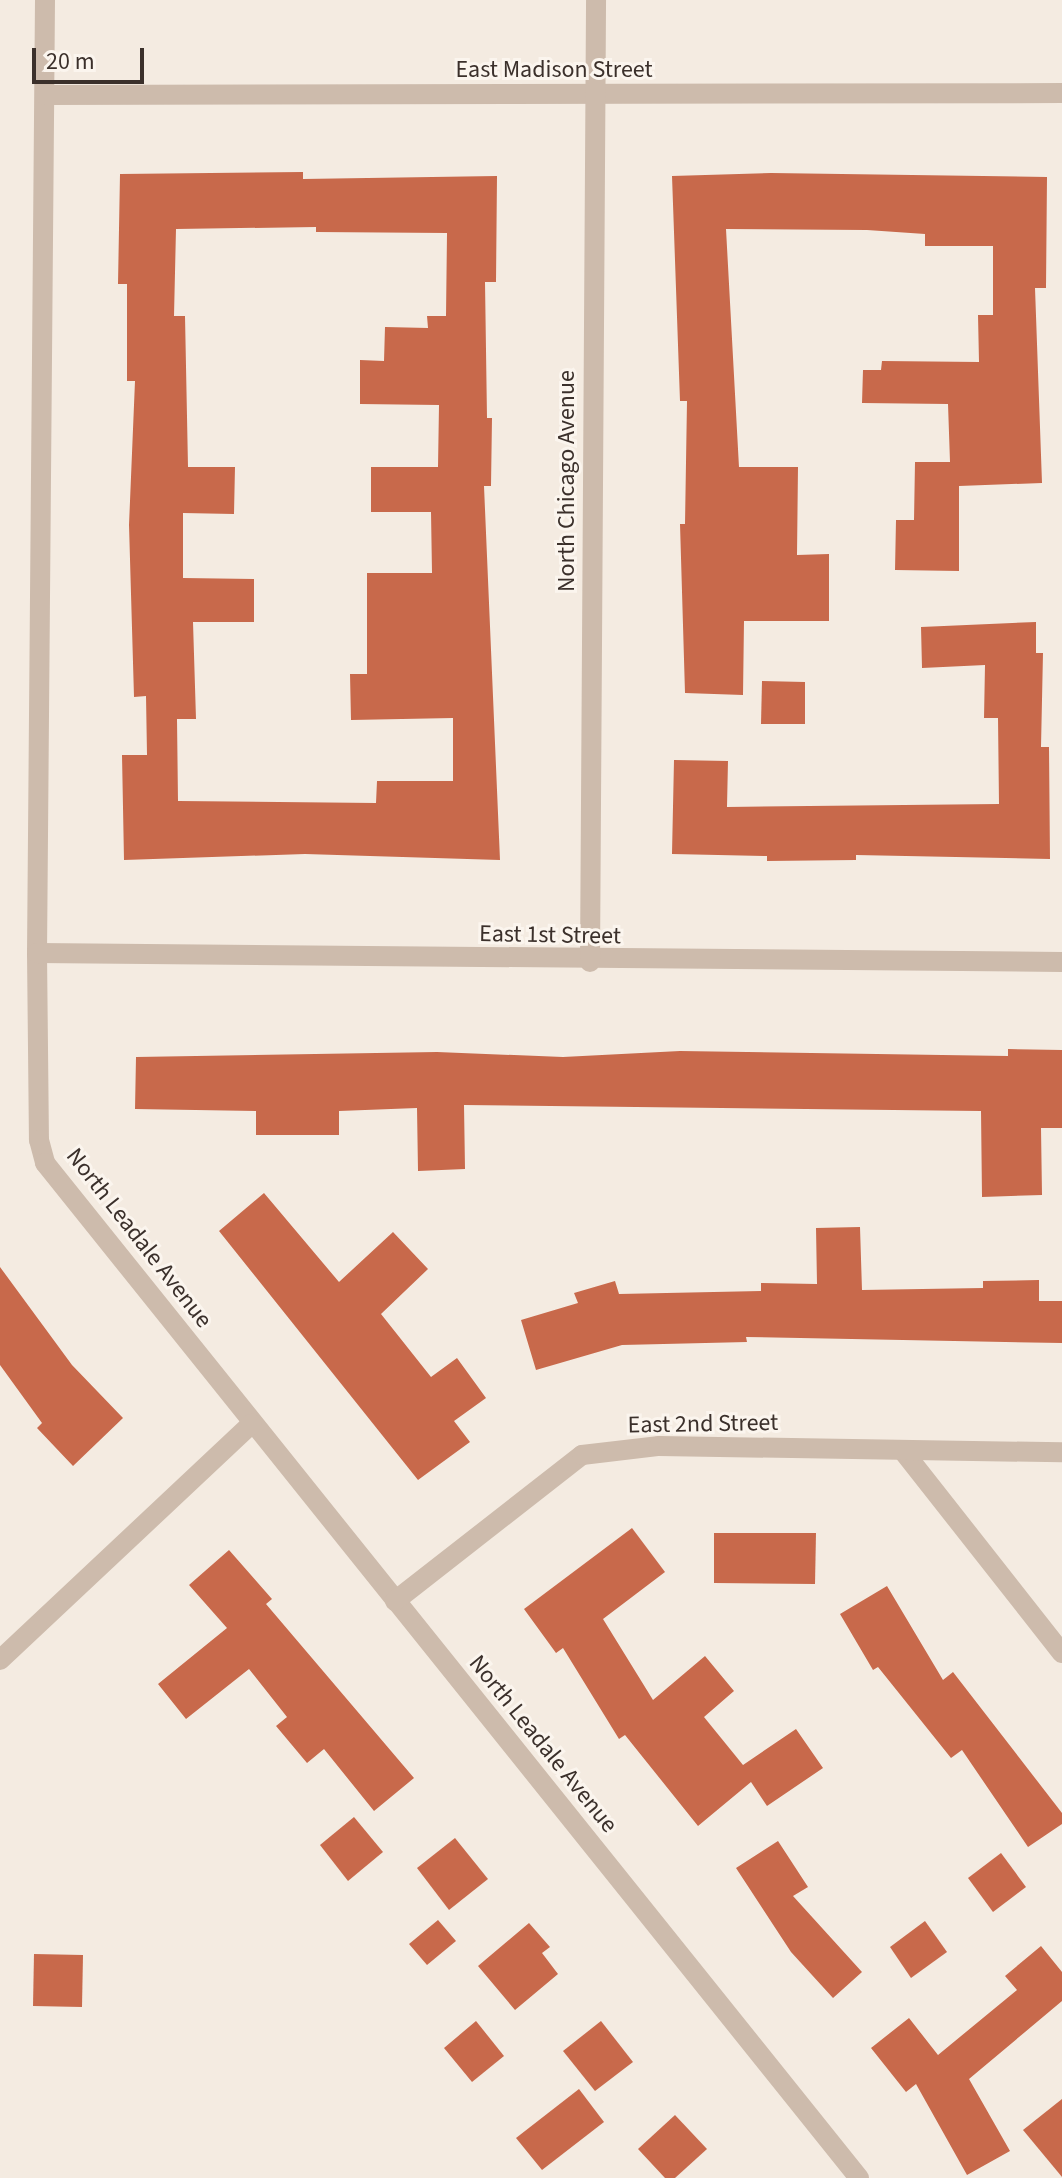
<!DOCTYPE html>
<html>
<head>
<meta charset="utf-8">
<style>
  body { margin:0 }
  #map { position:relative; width:1062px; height:2178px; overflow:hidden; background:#f4ebe1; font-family:"Source Sans 3",sans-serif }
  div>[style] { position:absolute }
  .building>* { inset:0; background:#c8694b }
  .minor>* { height:20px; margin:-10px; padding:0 10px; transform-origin:10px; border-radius:10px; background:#cdbbac }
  span { translate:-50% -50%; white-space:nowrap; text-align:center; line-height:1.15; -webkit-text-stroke:6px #fbf5ee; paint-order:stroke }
  .street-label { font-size:24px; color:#3b302b }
  .scale { position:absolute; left:32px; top:48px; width:112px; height:36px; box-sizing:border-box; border:4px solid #3b302b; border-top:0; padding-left:10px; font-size:24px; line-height:28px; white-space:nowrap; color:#3b302b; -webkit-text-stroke:6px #fbf5ee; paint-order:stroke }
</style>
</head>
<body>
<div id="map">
  <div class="building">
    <div style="clip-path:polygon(evenodd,303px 172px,303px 179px,497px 176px,496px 282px,485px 282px,487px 418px,492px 418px,491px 486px,484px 486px,500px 860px,305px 854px,124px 860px,122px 755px,147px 755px,146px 696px,134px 697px,129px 525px,135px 381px,127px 381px,127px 284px,118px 284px,120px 174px,303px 172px,316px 227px,316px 232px,447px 233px,446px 316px,427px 316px,428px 328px,385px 327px,384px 361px,360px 360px,360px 404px,439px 405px,438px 467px,371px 467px,371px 512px,431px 512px,432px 573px,367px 573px,367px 674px,350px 674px,351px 720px,453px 718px,453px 781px,377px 781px,376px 803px,178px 801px,177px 719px,196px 719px,193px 622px,254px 622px,254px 579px,183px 578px,183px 513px,234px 514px,235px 467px,188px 467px,185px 316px,174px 316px,176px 229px,316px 227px)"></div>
    <div style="clip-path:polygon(771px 173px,1047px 177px,1046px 288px,1035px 288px,1042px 483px,959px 486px,959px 571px,895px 570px,896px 520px,914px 520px,915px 462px,950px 462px,948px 404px,862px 403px,863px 370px,881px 370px,882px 361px,979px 362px,978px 315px,993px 315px,993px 246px,925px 246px,925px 234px,867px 230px,726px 229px,739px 467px,798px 467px,797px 555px,829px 554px,829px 621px,744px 621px,743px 695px,685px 693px,680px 524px,685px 524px,687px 401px,680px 401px,672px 176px)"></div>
    <div style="clip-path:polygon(1036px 622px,1036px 653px,1043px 653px,1041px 747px,1049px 747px,1050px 859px,856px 855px,856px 860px,767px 861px,767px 856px,672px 854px,674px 760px,728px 761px,727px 807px,999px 804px,998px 718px,984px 718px,985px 665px,922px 668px,921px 627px)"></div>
    <div style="clip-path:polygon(762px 681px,805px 682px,805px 724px,761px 724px)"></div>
    <div style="clip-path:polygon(1008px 1049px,1062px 1050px,1062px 1128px,1041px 1128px,1042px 1195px,982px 1197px,981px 1111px,464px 1105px,465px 1169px,418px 1171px,417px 1108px,339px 1111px,339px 1135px,256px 1135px,256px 1111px,135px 1109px,136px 1057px,437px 1052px,563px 1057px,680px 1051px,1008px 1056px)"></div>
    <div style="clip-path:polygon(264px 1193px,339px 1282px,393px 1232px,428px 1269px,381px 1314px,431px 1377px,457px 1358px,486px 1398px,454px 1421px,470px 1442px,418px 1480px,219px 1231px)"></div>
    <div style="clip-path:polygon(860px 1227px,862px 1290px,983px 1288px,983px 1281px,1039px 1280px,1039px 1301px,1062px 1301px,1062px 1343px,746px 1337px,747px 1342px,622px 1345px,536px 1370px,521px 1320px,578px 1303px,574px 1293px,615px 1281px,619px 1294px,761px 1291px,761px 1283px,817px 1284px,816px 1228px)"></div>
    <div style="clip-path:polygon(0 1267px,72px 1365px,123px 1418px,73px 1466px,37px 1428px,42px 1423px,0 1365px)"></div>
    <div style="clip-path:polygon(632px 1528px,665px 1572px,603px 1619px,653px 1700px,705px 1656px,734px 1691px,704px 1717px,743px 1765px,796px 1729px,823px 1768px,767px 1806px,751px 1782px,698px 1826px,625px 1735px,619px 1739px,563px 1648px,556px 1653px,524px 1609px)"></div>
    <div style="clip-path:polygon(714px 1533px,816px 1533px,815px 1584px,714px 1583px)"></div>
    <div style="clip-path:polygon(229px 1550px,272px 1599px,266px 1604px,414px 1778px,374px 1811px,324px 1749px,307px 1763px,276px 1726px,287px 1717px,249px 1669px,186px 1719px,158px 1684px,227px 1628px,189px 1585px)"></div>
    <div style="clip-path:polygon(887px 1586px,943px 1680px,953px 1672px,1062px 1813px,1062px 1824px,1028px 1847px,962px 1750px,951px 1758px,878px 1667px,873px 1670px,840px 1614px)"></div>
    <div style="clip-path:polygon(354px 1817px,383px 1852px,348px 1881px,320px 1845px)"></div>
    <div style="clip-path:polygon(455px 1838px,488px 1879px,449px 1910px,417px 1868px)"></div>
    <div style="clip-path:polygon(778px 1841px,808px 1887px,793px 1896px,862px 1972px,833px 1998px,791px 1952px,736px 1868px)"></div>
    <div style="clip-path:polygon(1001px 1853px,1026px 1887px,993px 1912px,968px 1878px)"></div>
    <div style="clip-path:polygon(438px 1920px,456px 1941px,427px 1965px,409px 1944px)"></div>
    <div style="clip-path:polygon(925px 1921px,947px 1952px,911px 1978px,890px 1947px)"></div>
    <div style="clip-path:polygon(529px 1923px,550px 1947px,542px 1953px,558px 1974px,515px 2010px,478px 1966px)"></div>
    <div style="clip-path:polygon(1041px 1946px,1062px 1972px,1062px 2001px,969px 2079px,1010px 2151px,967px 2175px,916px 2084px,906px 2092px,871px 2048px,909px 2018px,938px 2055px,1017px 1990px,1005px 1976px)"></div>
    <div style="clip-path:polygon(34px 1954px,83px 1955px,82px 2007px,33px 2006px)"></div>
    <div style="clip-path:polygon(476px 2021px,504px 2056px,472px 2082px,444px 2048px)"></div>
    <div style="clip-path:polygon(601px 2021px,633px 2062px,595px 2091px,563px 2051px)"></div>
    <div style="clip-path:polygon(579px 2089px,604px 2122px,542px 2170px,516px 2138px)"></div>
    <div style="clip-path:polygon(1062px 2099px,1062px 2177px,1023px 2130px)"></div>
    <div style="clip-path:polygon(675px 2115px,707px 2149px,675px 2178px,665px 2178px,638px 2149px)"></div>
  </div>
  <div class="minor">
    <div style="left:45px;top:0;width:953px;rotate:90.48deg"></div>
    <div style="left:37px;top:953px;width:187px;rotate:89.4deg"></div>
    <div style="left:39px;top:1140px;width:24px;rotate:75deg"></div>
    <div style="left:45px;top:1163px;width:1301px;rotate:51.27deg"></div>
    <div style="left:45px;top:95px;width:1017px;rotate:-0.11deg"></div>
    <div style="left:37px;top:953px;width:1025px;rotate:0.5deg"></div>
    <div style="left:590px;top:962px;width:962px;rotate:-89.64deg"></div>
    <div style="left:903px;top:1451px;width:257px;rotate:51.8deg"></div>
    <div style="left:395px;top:1601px;width:237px;rotate:-38deg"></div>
    <div style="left:582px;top:1455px;width:78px;rotate:-6.7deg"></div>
    <div style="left:659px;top:1446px;width:403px;rotate:0.9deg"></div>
    <div style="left:0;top:1660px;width:345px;rotate:-43.2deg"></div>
  </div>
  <div class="street-label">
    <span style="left:554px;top:70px">East Madison Street</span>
    <span style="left:567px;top:481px;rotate:-90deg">North Chicago Avenue</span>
    <span style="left:550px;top:935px;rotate:1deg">East 1st Street</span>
    <span style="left:139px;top:1238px;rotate:52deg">North Leadale Avenue</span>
    <span style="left:703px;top:1424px;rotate:-1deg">East 2nd Street</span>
    <span style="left:543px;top:1744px;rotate:51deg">North Leadale Avenue</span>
  </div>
  <div class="scale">20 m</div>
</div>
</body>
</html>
